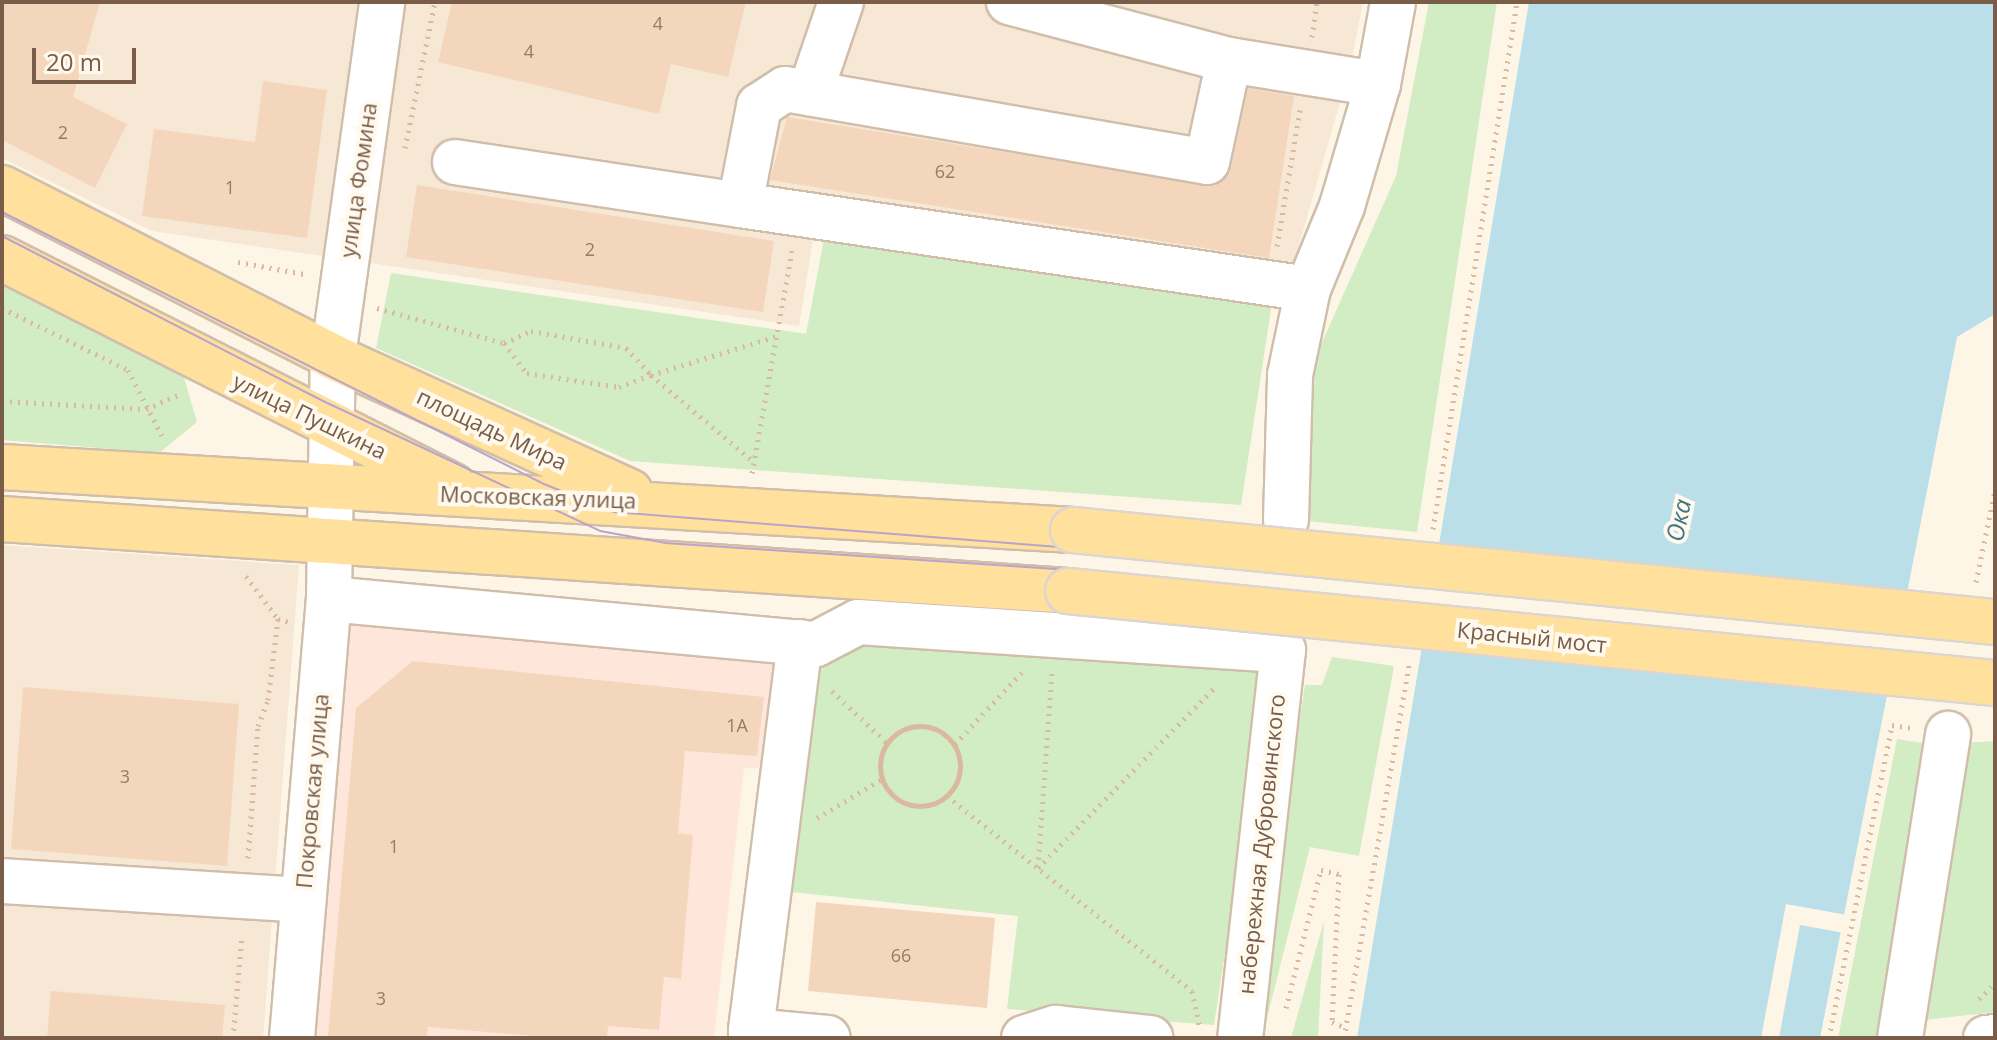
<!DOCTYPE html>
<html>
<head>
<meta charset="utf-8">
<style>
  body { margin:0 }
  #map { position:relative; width:1997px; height:1040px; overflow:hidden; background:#fdf6e7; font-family:"Open Sans",sans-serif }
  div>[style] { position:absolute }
  .residential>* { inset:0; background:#f6e8d5 }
  .commercial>* { inset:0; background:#fee7da }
  .green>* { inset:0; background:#d2ecc4 }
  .water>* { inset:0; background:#badfe9 }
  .pier>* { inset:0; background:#fdf6e7 }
  .building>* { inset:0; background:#f4d6bd }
  .path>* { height:5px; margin-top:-2.5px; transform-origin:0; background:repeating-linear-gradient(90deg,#dab99f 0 2px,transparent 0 8px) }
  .path>.ring { margin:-2.5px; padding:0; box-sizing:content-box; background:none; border:5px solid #dab99f; border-radius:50% }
  .roads { filter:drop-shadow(2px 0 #d0beab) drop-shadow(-2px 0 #d0beab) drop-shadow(0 2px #d0beab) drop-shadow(0 -2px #d0beab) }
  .minor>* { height:44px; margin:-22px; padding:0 22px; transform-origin:22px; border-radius:22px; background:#fff }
  .major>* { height:44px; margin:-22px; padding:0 22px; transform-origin:22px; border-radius:22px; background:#ffe09d }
  .tram>* { height:2px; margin:-1px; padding:0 1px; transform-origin:1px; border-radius:1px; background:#baa4c9 }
  .bridges { filter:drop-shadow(2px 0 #dcd5d0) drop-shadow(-2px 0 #dcd5d0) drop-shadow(0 2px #dcd5d0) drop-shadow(0 -2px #dcd5d0) }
  .major-bridge>* { height:44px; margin:-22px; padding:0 22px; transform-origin:22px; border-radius:22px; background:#ffe09d }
  span { translate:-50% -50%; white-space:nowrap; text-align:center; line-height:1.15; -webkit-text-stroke:8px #fff9ee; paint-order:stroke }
  .number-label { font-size:18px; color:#987b66 }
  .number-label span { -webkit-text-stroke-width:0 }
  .street-label { font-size:22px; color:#795d49 }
  .water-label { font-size:24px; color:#3f7786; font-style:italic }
  .frame { position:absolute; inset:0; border:4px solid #795d49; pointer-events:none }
  .scale { position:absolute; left:32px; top:48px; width:104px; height:36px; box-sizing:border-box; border:4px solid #795d49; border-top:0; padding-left:10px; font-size:24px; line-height:28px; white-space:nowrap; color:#795d49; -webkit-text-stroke:6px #fff9ee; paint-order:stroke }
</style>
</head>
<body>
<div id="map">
  <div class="residential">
    <div style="clip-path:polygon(2px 2px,1363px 2px,1351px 64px,1291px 273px,818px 210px,799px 326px,152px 231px,2px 158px)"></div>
    <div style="clip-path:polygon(2px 545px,299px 565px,263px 1038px,2px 1038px)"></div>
  </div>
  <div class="commercial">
    <div style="clip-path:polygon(354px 590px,787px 630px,769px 769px,744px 768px,714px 1038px,313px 1038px)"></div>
  </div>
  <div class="green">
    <div style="clip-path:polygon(1429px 2px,1497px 2px,1417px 532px,1306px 521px,1308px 374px,1396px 176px)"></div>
    <div style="clip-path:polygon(825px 234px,1272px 303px,1241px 505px,630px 461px,376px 348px,391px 273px,806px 334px)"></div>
    <div style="clip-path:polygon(2px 283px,182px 371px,197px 422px,159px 453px,2px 440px)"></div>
    <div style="clip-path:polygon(867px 637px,1268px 671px,1214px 1025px,1007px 1009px,1018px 916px,773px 890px,798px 699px,822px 659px)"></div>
    <div style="clip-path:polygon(1332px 657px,1394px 666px,1359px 856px,1310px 847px,1262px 1038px,1253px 1038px,1305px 685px,1322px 685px)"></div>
    <div style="clip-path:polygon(1897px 739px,1936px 745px,1878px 1038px,1838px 1038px)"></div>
    <div style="clip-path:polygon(1995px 741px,1995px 1012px,1924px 1020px,1963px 743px)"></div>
    <div style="clip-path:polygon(1324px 921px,1318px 1038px,1291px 1038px)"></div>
  </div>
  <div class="water">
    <div style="clip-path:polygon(1529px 2px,1995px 2px,1995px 314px,1957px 337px,1820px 1038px,1357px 1038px)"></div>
  </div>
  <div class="pier">
    <div style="clip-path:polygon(1436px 548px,1912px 598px,1894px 692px,1420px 647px)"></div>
    <div style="clip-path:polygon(1786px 904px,1847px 915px,1844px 933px,1800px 925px,1779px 1038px,1761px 1038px)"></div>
  </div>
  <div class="building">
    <div style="clip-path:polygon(2px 2px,100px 2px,73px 97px,127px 124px,95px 188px,2px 140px)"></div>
    <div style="clip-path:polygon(452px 2px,746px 2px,728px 77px,671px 64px,659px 114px,438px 62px)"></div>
    <div style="clip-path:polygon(263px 81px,327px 90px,307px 238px,142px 216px,154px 129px,255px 142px)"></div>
    <div style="clip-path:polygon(1248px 88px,1294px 96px,1269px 258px,770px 180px,787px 117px,1215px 186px,1231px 167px)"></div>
    <div style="clip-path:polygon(417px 185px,774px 241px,763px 312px,406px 257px)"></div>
    <div style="clip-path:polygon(413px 661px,764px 697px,757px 756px,685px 751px,678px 833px,693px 835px,681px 979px,664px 977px,659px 1030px,608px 1026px,607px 1038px,558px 1038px,428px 1027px,427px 1037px,328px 1038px,356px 708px)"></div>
    <div style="clip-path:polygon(23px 687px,239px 704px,227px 866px,11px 849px)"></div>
    <div style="clip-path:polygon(816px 902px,995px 918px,987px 1008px,808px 991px)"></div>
    <div style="clip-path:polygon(51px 991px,225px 1005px,222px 1038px,47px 1038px)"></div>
  </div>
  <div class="path">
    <div style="left:1312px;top:37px;width:35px;rotate:-82deg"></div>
    <div style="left:405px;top:148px;width:149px;rotate:-78.4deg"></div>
    <div style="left:1277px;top:246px;width:138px;rotate:-80.4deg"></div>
    <div style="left:238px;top:262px;width:67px;rotate:10.3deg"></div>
    <div style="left:2px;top:308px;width:140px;rotate:26.2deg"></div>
    <div style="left:128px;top:370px;width:74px;rotate:62.7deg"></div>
    <div style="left:377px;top:308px;width:132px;rotate:15.4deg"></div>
    <div style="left:504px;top:343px;width:30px;rotate:-24deg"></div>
    <div style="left:531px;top:331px;width:97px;rotate:10.1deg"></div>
    <div style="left:626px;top:348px;width:37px;rotate:47deg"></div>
    <div style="left:651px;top:375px;width:132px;rotate:-17.2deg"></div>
    <div style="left:504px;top:343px;width:38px;rotate:53deg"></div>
    <div style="left:527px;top:373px;width:93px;rotate:8.7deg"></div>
    <div style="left:619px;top:387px;width:34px;rotate:-21deg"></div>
    <div style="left:651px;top:375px;width:135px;rotate:40.2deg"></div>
    <div style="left:2px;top:401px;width:144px;rotate:3.2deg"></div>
    <div style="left:146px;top:409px;width:40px;rotate:-23.4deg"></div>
    <div style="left:752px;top:473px;width:226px;rotate:-79.8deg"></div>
    <div style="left:1433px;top:529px;width:534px;rotate:-80.94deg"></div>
    <div style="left:246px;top:576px;width:54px;rotate:53.3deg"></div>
    <div style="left:278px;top:619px;width:11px;rotate:15deg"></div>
    <div style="left:1976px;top:582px;width:94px;rotate:-78.3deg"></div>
    <div style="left:832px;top:691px;width:74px;rotate:43.4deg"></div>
    <div class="ring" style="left:880px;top:726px;width:75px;height:75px"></div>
    <div style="left:955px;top:744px;width:98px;rotate:-47.1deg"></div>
    <div style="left:947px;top:796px;width:313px;rotate:38.5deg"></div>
    <div style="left:1192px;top:991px;width:39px;rotate:78deg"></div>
    <div style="left:817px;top:818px;width:76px;rotate:-31deg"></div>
    <div style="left:248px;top:858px;width:132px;rotate:-85.7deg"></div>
    <div style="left:258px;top:726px;width:28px;rotate:-69deg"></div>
    <div style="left:268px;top:700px;width:82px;rotate:-83deg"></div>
    <div style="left:1038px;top:867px;width:194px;rotate:-85.9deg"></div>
    <div style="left:1038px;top:868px;width:255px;rotate:-45.6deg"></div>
    <div style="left:1979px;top:999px;width:23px;rotate:-45deg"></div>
    <div style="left:1286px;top:1008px;width:142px;rotate:-75.8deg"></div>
    <div style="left:1321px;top:870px;width:18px;rotate:13deg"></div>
    <div style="left:1339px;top:874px;width:148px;rotate:92.7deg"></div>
    <div style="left:1332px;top:1022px;width:15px;rotate:23deg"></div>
    <div style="left:233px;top:1038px;width:103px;rotate:-85deg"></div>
    <div style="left:1344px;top:1038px;width:379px;rotate:-80.1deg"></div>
    <div style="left:1829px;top:1038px;width:319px;rotate:-78.6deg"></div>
    <div style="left:1892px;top:725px;width:20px;rotate:9deg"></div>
  </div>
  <div class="roads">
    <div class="minor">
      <div style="left:1009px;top:2px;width:228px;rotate:14.8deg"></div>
      <div style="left:810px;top:93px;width:96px;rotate:-71.2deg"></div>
      <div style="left:455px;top:162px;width:288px;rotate:8.6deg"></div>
      <div style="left:1308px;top:289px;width:574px;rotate:-171.59deg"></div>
      <div style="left:740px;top:205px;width:101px;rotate:-79.1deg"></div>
      <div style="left:759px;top:106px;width:31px;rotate:-33deg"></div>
      <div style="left:785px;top:89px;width:428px;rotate:9.8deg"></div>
      <div style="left:1207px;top:162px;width:104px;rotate:-77.8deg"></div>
      <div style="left:1229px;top:60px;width:151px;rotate:9.2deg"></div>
      <div style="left:1286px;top:520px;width:145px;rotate:-88.4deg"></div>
      <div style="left:1290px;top:375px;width:88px;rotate:-78.2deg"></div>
      <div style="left:1308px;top:289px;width:90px;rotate:-67.7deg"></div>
      <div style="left:1342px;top:206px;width:127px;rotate:-73.6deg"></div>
      <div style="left:1378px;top:84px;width:83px;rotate:-79.6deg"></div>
      <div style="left:329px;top:599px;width:489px;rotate:5.3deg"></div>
      <div style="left:816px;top:644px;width:47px;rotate:-27.6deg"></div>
      <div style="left:858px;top:622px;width:426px;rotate:3.8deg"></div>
      <div style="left:1283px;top:650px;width:390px;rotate:96.3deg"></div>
      <div style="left:800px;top:642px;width:392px;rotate:97.2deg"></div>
      <div style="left:751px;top:1031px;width:77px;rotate:5.2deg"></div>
      <div style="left:2px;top:881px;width:302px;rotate:3.6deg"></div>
      <div style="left:292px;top:1038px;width:441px;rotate:-85.2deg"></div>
      <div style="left:329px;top:599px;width:242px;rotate:-89.1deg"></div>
      <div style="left:333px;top:357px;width:358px;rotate:-82.1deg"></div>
      <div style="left:1024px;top:1038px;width:33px;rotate:-18deg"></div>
      <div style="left:1055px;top:1028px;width:96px;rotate:6deg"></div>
      <div style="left:1900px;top:1038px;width:308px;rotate:-81deg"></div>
      <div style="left:1986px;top:1038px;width:9px;rotate:-6deg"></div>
    </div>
    <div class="major">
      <div style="left:2px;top:188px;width:372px;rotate:27deg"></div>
      <div style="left:333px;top:357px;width:326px;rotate:24.4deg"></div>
      <div style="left:2px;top:258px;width:505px;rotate:26.82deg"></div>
      <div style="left:2px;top:467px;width:1073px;rotate:3.37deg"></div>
      <div style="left:2px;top:519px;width:1068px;rotate:3.86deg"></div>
    </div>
  </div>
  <div class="tram">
    <div style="left:2px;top:212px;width:606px;rotate:26.65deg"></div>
    <div style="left:544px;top:484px;width:75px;rotate:21.8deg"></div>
    <div style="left:614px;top:512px;width:459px;rotate:4.5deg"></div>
    <div style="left:1072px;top:548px;width:928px;rotate:6deg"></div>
    <div style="left:2px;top:236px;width:361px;rotate:27.2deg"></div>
    <div style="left:323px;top:401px;width:306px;rotate:25.1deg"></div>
    <div style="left:600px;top:531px;width:67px;rotate:10.3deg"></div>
    <div style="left:666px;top:543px;width:405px;rotate:3.8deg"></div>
    <div style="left:1070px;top:570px;width:930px;rotate:5.8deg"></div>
  </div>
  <div class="bridges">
    <div class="major-bridge">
      <div style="left:1073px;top:530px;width:927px;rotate:5.7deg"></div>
      <div style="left:1068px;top:591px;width:932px;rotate:5.67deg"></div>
    </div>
  </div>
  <div class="number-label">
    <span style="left:658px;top:23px">4</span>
    <span style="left:529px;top:51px">4</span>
    <span style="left:63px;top:132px">2</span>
    <span style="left:945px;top:171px">62</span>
    <span style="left:230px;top:187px">1</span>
    <span style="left:590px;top:249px">2</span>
    <span style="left:737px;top:725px">1А</span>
    <span style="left:125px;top:776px">3</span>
    <span style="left:394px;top:846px">1</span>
    <span style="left:901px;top:955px">66</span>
    <span style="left:381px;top:998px">3</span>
  </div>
  <div class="street-label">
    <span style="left:358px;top:180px;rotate:-82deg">улица Фомина</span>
    <span style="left:310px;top:416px;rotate:26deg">улица Пушкина</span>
    <span style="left:492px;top:429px;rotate:25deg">площадь Мира</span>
    <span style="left:538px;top:497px;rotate:2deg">Московская улица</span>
    <span style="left:1532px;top:637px;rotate:6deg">Красный мост</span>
    <span style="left:312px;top:791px;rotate:-85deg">Покровская улица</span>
    <span style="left:1261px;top:844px;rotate:-84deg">набережная Дубровинского</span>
  </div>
  <div class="water-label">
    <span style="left:1678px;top:520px;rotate:-78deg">Ока</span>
  </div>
  <div class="frame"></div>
  <div class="scale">20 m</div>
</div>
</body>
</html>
